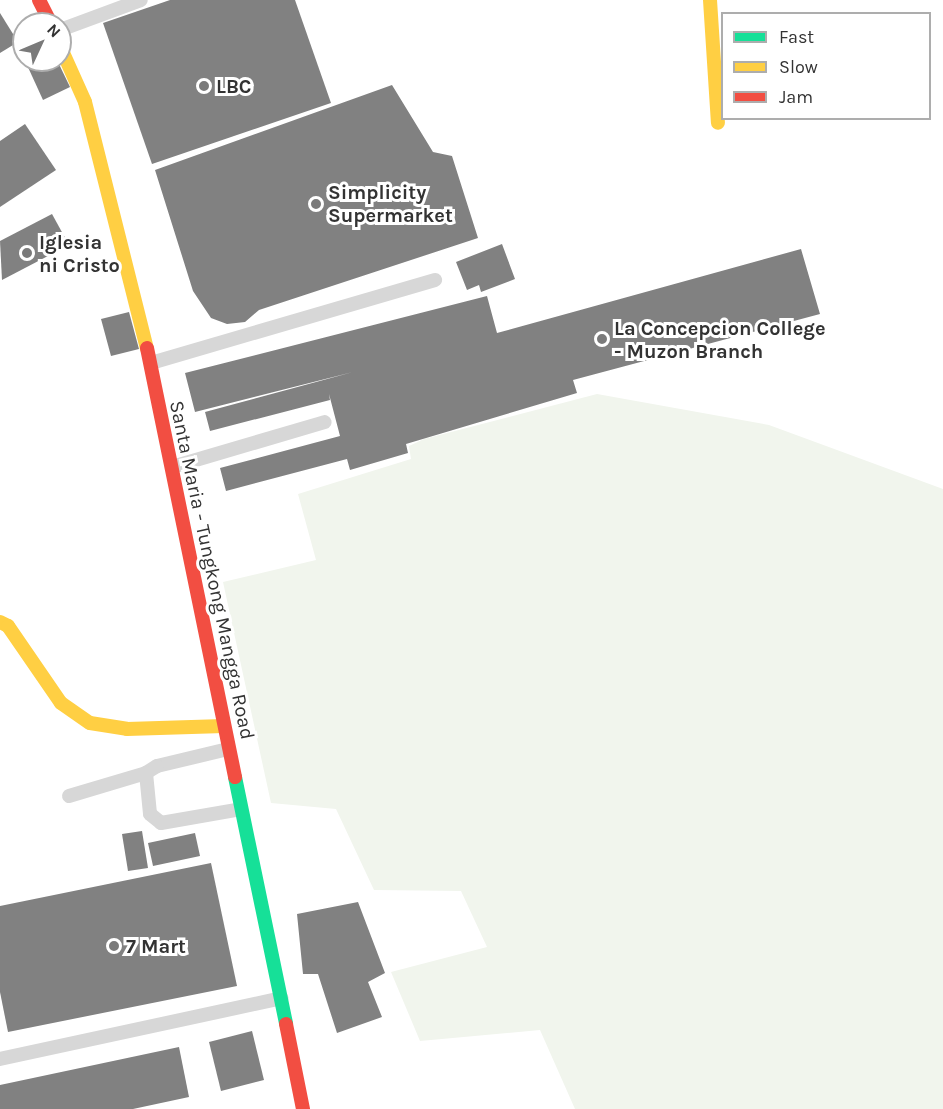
<!DOCTYPE html>
<html>
<head>
<meta charset="utf-8">
<style>
  body { margin:0 }
  #map { position:relative; width:943px; height:1109px; overflow:hidden; background:#fff; font-family:Karla,sans-serif }
  div>[style] { position:absolute }
  .green>* { inset:0; background:#f1f5ed }
  .building>* { inset:0; background:#818181 }
  .lane>* { height:14px; margin:-7px; padding:0 7px; transform-origin:7px; border-radius:7px; background:#d7d7d7 }
  .fast>* { height:14px; margin:-7px; padding:0 7px; transform-origin:7px; border-radius:7px; background:#16e098 }
  .slow>* { height:14px; margin:-7px; padding:0 7px; transform-origin:7px; border-radius:7px; background:#ffcf43 }
  .jam>* { height:14px; margin:-7px; padding:0 7px; transform-origin:7px; border-radius:7px; background:#f24e42 }
  .dots>* { width:16px; height:16px; translate:-50% -50%; box-sizing:border-box; border:3px solid #fff; border-radius:50% }
  span { translate:-50% -50%; white-space:nowrap; text-align:center; line-height:1.15; -webkit-text-stroke:6px #fff; paint-order:stroke }
  .poi-label { font-size:20px; color:#333; font-weight:700 }
  .left { translate:0 -50%; text-align:left }
  .street-label { font-size:20px; color:#333 }
  .legend { position:absolute; left:721px; top:12px; width:210px; height:108px; box-sizing:border-box; background:#fff; border:2px solid #adadad; margin:0; padding:8px 10px; list-style:none; font-size:18px; color:#333 }
  .legend li { display:flex; align-items:center; gap:12px; height:30px }
  .legend b { width:30px; border:2px solid #adadad }
  .north { position:absolute; left:12px; top:12px; width:60px; height:60px; box-sizing:border-box; background:#fff; border:2px solid #adadad; border-radius:50%; rotate:46deg; font-size:16px; font-weight:700; line-height:24px; text-align:center; color:#333 }
  .north::after { content:''; display:block; margin:auto; width:21px; height:27px; background:#7a7a7a; clip-path:polygon(50% 0,100% 100%,50% 72%,0 100%) }
</style>
</head>
<body>
<div id="map">
  <div class="green">
    <div style="clip-path:polygon(597px 394px,769px 425px,943px 489px,943px 1109px,575px 1109px,540px 1030px,420px 1041px,391px 972px,487px 947px,461px 891px,374px 890px,336px 809px,271px 803px,223px 582px,316px 560px,298px 494px,411px 459px,409px 446px,424px 439px)"></div>
  </div>
  <div class="building">
    <div style="clip-path:polygon(170px 0,295px 0,331px 103px,152px 164px,103px 23px)"></div>
    <div style="clip-path:polygon(0 13px,18px 42px,0 53px)"></div>
    <div style="clip-path:polygon(38px 60px,57px 60px,70px 87px,43px 100px,27px 65px)"></div>
    <div style="clip-path:polygon(392px 85px,433px 152px,452px 156px,478px 238px,259px 310px,245px 322px,227px 324px,211px 318px,193px 291px,155px 170px)"></div>
    <div style="clip-path:polygon(25px 124px,56px 170px,0 207px,0 141px)"></div>
    <div style="clip-path:polygon(52px 214px,69px 245px,2px 280px,0 241px)"></div>
    <div style="clip-path:polygon(502px 244px,515px 279px,481px 292px,479px 285px,467px 290px,456px 262px)"></div>
    <div style="clip-path:polygon(801px 249px,820px 314px,573px 380px,577px 393px,406px 444px,408px 453px,350px 470px,347px 459px,226px 491px,220px 468px,340px 436px,329px 394px,330px 400px,210px 431px,205px 412px,353px 372px,195px 412px,185px 373px,487px 296px,497px 333px)"></div>
    <div style="clip-path:polygon(129px 312px,139px 349px,111px 356px,101px 319px)"></div>
    <div style="clip-path:polygon(142px 831px,148px 868px,128px 871px,122px 834px)"></div>
    <div style="clip-path:polygon(195px 833px,200px 856px,153px 866px,148px 843px)"></div>
    <div style="clip-path:polygon(211px 863px,237px 986px,8px 1032px,0 992px,0 906px)"></div>
    <div style="clip-path:polygon(358px 902px,385px 973px,368px 982px,382px 1017px,337px 1033px,318px 974px,303px 974px,297px 914px)"></div>
    <div style="clip-path:polygon(252px 1031px,264px 1080px,221px 1091px,209px 1042px)"></div>
    <div style="clip-path:polygon(179px 1047px,189px 1097px,133px 1109px,0 1109px,0 1085px)"></div>
  </div>
  <div class="lane">
    <div style="left:60px;top:30px;width:86px;rotate:-20.3deg"></div>
    <div style="left:151px;top:363px;width:296px;rotate:-16.3deg"></div>
    <div style="left:172px;top:467px;width:159px;rotate:-16.4deg"></div>
    <div style="left:228px;top:749px;width:73px;rotate:166.5deg"></div>
    <div style="left:157px;top:766px;width:13px;rotate:148deg"></div>
    <div style="left:146px;top:773px;width:41px;rotate:84.4deg"></div>
    <div style="left:150px;top:814px;width:14px;rotate:39deg"></div>
    <div style="left:161px;top:823px;width:81px;rotate:-9.9deg"></div>
    <div style="left:69px;top:796px;width:80px;rotate:-16.6deg"></div>
    <div style="left:0;top:1059px;width:288px;rotate:-12.2deg"></div>
  </div>
  <div class="fast">
    <div style="left:235px;top:777px;width:252px;rotate:78.3deg"></div>
  </div>
  <div class="slow">
    <div style="left:710px;top:0;width:123px;rotate:86.3deg"></div>
    <div style="left:60px;top:46px;width:61px;rotate:65.9deg"></div>
    <div style="left:85px;top:102px;width:254px;rotate:75.9deg"></div>
    <div style="left:0;top:622px;width:9px;rotate:27deg"></div>
    <div style="left:8px;top:626px;width:93px;rotate:55.5deg"></div>
    <div style="left:61px;top:703px;width:35px;rotate:35deg"></div>
    <div style="left:90px;top:723px;width:37px;rotate:9deg"></div>
    <div style="left:127px;top:729px;width:97px;rotate:-1.8deg"></div>
  </div>
  <div class="jam">
    <div style="left:39px;top:0;width:27px;rotate:63deg"></div>
    <div style="left:147px;top:348px;width:438px;rotate:78.4deg"></div>
    <div style="left:286px;top:1024px;width:87px;rotate:78.7deg"></div>
  </div>
  <div class="dots">
    <div style="left:204px;top:86px;background:#7a7a7a"></div>
    <div style="left:316px;top:204px;background:#7a7a7a"></div>
    <div style="left:27px;top:253px;background:#7a7a7a"></div>
    <div style="left:602px;top:339px;background:#7a7a7a"></div>
    <div style="left:114px;top:946px;background:#7a7a7a"></div>
  </div>
  <div class="poi-label">
    <span class="left" style="left:216px;top:86px">LBC</span>
    <span class="left" style="left:328px;top:204px">Simplicity<br>Supermarket</span>
    <span class="left" style="left:39px;top:254px">Iglesia<br>ni Cristo</span>
    <span class="left" style="left:614px;top:340px">La Concepcion College<br>- Muzon Branch</span>
    <span class="left" style="left:126px;top:946px">7 Mart</span>
  </div>
  <div class="street-label">
    <span style="left:212px;top:570px;rotate:78deg">Santa Maria - Tungkong Mangga Road</span>
  </div>
  <ul class="legend">
  <li><b style="height:8px;background:#16e098"></b>Fast</li>
  <li><b style="height:8px;background:#ffcf43"></b>Slow</li>
  <li><b style="height:8px;background:#f24e42"></b>Jam</li>
  </ul>
  <div class="north">N</div>
</div>
</body>
</html>
